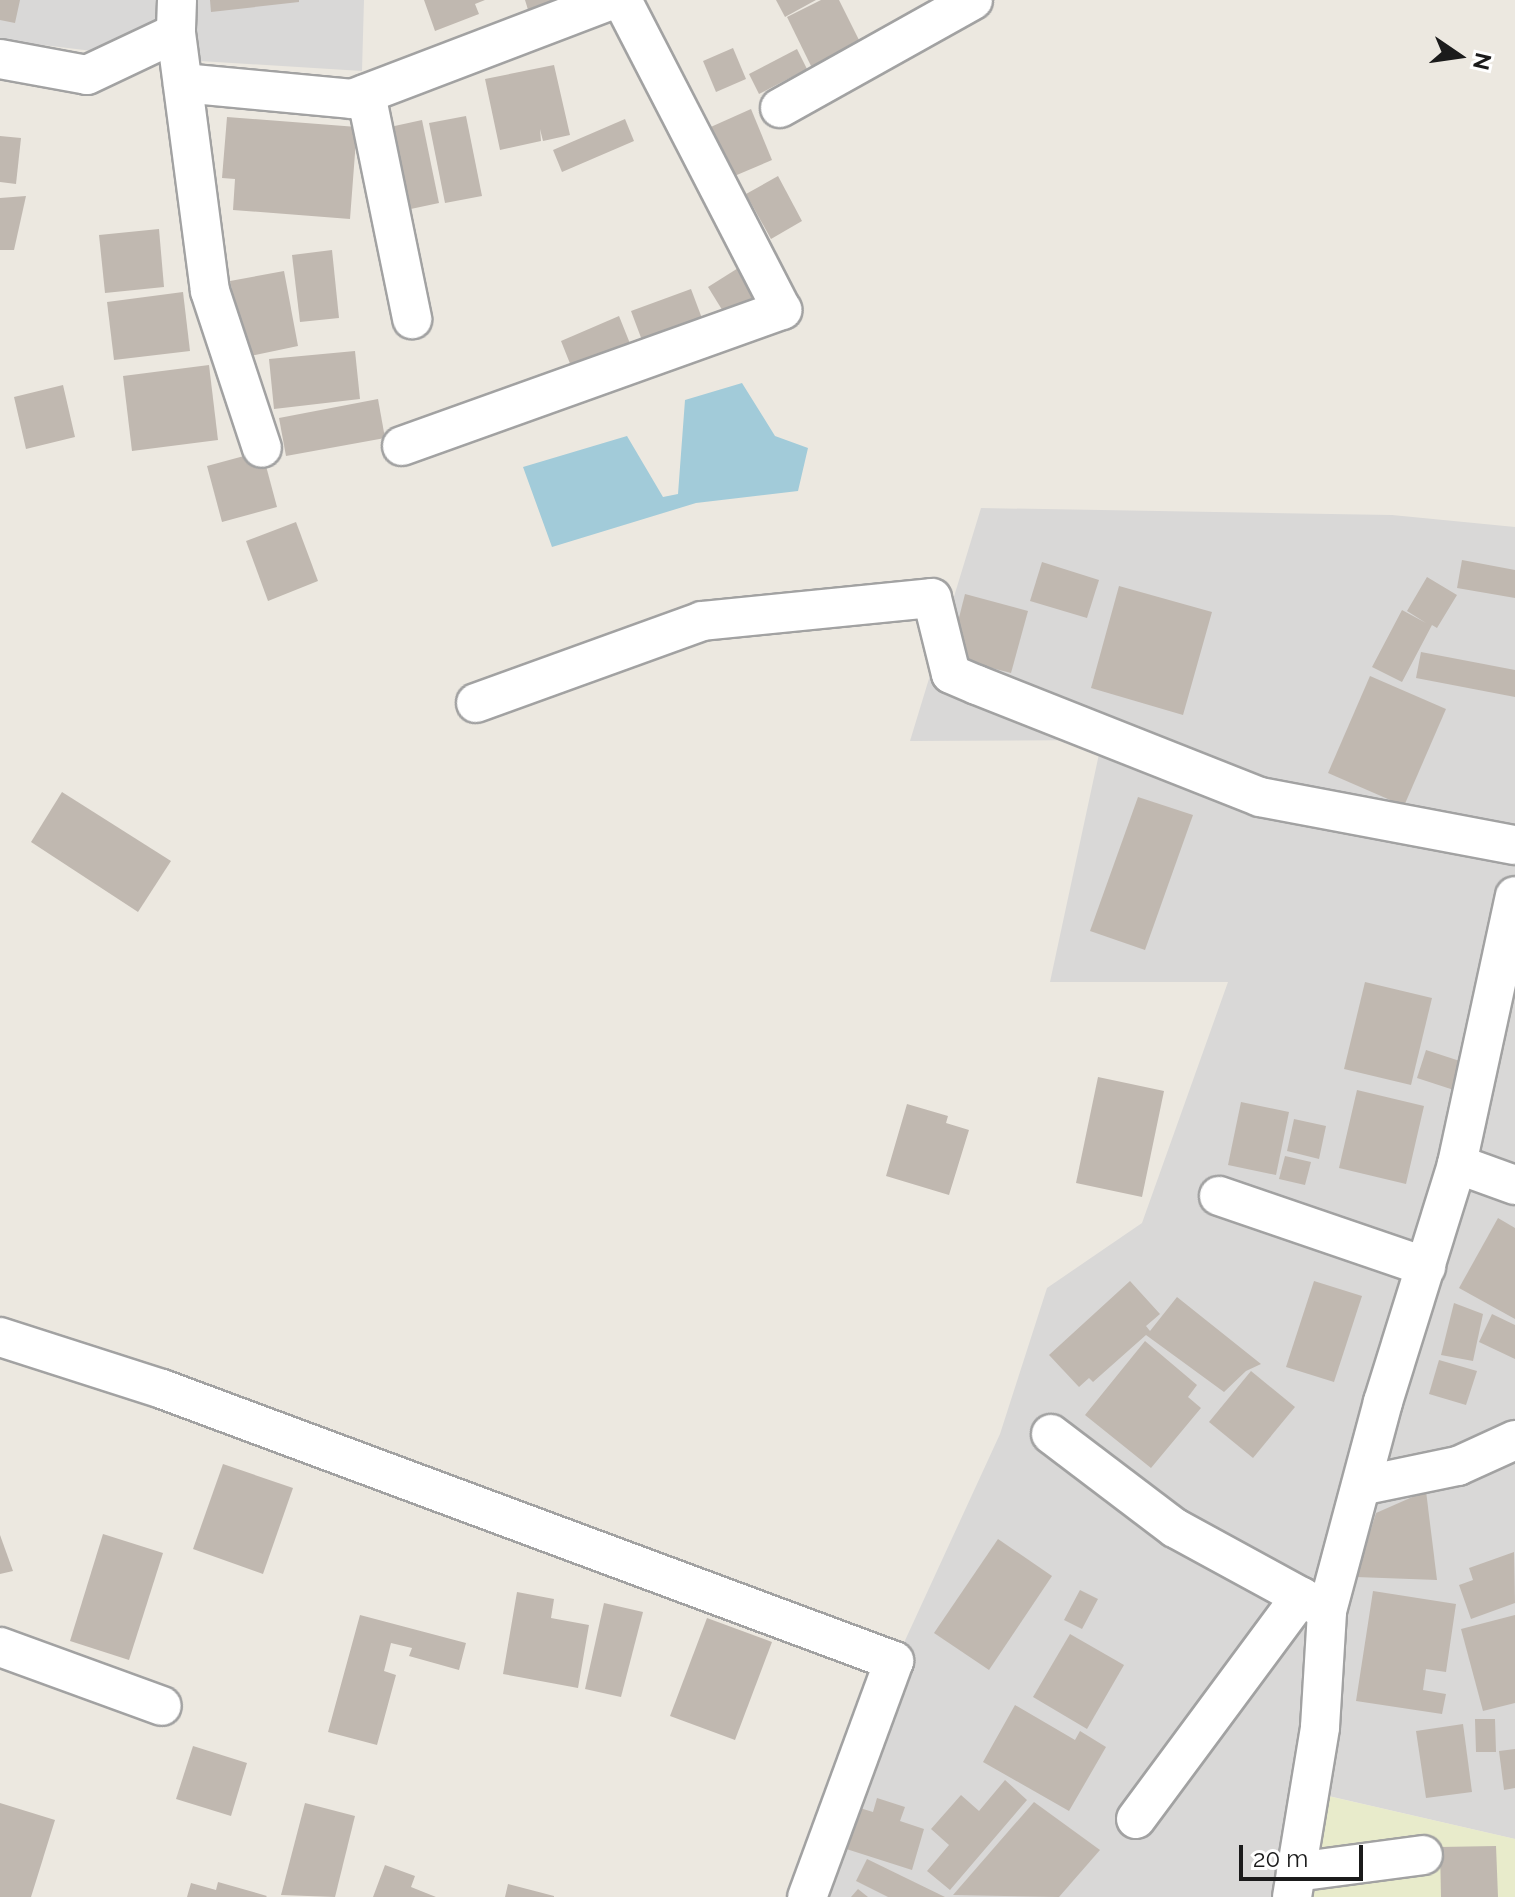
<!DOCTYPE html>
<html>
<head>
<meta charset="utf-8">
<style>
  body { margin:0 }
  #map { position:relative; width:1515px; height:1897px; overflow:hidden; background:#ece8e0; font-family:Raleway,sans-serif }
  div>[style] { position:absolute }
  .residential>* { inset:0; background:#d9d8d7 }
  .farmland>* { inset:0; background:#e8ebcb }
  .water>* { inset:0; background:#a2cbd9 }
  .building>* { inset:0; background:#c0b8b0 }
  .roads { filter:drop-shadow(2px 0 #a2a2a2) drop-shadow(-2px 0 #a2a2a2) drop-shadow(0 2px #a2a2a2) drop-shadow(0 -2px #a2a2a2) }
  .minor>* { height:38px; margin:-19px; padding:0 19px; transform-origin:19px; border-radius:19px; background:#fff }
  span { translate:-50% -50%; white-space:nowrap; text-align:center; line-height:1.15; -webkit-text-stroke:6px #fff; paint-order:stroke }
  .north { position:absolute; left:1419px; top:16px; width:80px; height:80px; -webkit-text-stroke:6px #fff; paint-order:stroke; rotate:103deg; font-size:22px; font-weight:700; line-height:32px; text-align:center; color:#1b1b1b }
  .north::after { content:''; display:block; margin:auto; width:28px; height:36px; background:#1b1b1b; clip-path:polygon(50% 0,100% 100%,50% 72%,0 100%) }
  .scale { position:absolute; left:1239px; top:1845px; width:124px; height:36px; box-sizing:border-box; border:4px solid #1b1b1b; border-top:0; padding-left:10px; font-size:24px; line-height:28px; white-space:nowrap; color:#1b1b1b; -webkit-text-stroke:6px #fff; paint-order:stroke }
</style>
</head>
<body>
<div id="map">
  <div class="residential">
    <div style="clip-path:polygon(0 0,364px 0,362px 71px,152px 58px,0 40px)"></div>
    <div style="clip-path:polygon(981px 508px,1392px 515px,1515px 527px,1515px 1839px,1307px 1791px,1278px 1897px,787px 1897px,1000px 1434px,1047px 1288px,1142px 1223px,1228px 982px,1050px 982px,1102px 740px,910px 741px)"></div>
  </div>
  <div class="farmland">
    <div style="clip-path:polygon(1306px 1791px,1515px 1839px,1515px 1897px,1278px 1897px)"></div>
  </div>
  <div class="water">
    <div style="clip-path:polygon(742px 383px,775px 436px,808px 448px,798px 491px,696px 503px,552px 547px,523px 467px,627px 436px,663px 497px,678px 494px,685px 400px)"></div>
  </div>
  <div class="building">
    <div style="clip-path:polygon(0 0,20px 0,15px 23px,0 20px)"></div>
    <div style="clip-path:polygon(210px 0,299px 0,299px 2px,211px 12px)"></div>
    <div style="clip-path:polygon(424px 0,485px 0,475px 4px,479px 14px,435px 31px)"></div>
    <div style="clip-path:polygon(525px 0,570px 0,529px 13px)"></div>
    <div style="clip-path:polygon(776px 0,816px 0,785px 17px)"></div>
    <div style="clip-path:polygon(821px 0,839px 0,861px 44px,812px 68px,787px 17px)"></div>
    <div style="clip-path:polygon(733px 48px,746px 79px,716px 92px,703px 61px)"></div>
    <div style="clip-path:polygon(797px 49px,807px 69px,759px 94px,749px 74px)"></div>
    <div style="clip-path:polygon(554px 65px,570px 135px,543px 141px,540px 129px,541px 141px,500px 150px,485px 79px)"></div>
    <div style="clip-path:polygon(751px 109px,772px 160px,725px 180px,704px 130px)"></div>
    <div style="clip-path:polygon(466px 116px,482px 196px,445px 203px,429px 123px)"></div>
    <div style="clip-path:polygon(227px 117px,357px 127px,350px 219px,233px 210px,235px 179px,222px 178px)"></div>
    <div style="clip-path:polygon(625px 119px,634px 141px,562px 172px,553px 150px)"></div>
    <div style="clip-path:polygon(422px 120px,439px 203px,406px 210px,390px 127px)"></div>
    <div style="clip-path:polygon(0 136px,21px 138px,16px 184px,0 182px)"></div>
    <div style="clip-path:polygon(778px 176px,802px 221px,771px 239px,746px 194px)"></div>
    <div style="clip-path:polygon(26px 196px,14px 250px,0 250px,0 198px)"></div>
    <div style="clip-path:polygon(159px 229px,164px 287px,105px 293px,99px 235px)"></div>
    <div style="clip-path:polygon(332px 250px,339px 318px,300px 322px,292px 255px)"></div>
    <div style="clip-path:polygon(743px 265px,763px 299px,729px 321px,708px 287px)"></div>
    <div style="clip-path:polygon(284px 271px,298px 346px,245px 357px,230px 281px)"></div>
    <div style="clip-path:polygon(691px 289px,703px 321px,643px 343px,631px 311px)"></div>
    <div style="clip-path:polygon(183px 292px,190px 351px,114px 360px,107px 302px)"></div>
    <div style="clip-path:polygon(619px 316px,635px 356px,577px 381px,561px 341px)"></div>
    <div style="clip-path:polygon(355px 351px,360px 399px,274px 409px,269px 359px)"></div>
    <div style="clip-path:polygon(209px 365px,218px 440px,132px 451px,123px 376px)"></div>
    <div style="clip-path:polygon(63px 385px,75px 437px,26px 449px,14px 397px)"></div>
    <div style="clip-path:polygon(378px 399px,385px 438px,286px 456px,279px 418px)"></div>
    <div style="clip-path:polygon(262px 451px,277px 507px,222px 522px,207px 466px)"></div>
    <div style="clip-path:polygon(296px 522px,318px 581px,268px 601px,246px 541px)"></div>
    <div style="clip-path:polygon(1462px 560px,1515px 570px,1515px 598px,1457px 588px)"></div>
    <div style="clip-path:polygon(1042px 562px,1099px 580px,1087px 618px,1030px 601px)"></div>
    <div style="clip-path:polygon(1427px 577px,1457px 595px,1437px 628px,1432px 625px,1402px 682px,1372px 667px,1402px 610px,1426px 623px,1407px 611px)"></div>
    <div style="clip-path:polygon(1119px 586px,1212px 612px,1183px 715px,1091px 688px)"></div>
    <div style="clip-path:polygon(965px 594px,1028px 611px,1011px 673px,949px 657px)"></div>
    <div style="clip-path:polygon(1421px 652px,1515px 670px,1515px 697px,1416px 678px)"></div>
    <div style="clip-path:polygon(1370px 676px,1446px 709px,1404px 806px,1328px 773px)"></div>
    <div style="clip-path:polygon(62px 792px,171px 861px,138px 912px,31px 842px)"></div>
    <div style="clip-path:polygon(1138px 797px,1193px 815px,1145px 950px,1090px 931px)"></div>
    <div style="clip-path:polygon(1365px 982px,1432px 998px,1411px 1085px,1344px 1069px)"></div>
    <div style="clip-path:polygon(1426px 1050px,1469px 1064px,1460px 1092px,1417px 1078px)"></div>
    <div style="clip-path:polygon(1098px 1077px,1164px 1091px,1142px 1197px,1076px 1183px)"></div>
    <div style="clip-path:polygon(1357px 1090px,1424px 1106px,1406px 1184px,1339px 1168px)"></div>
    <div style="clip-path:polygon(1241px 1102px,1289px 1112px,1276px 1175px,1228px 1165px)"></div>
    <div style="clip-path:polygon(907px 1104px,948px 1116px,946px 1123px,969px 1130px,949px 1195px,886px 1176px)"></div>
    <div style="clip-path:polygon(1294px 1119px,1326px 1126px,1319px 1159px,1287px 1151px)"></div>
    <div style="clip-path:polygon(1285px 1156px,1311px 1162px,1305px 1185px,1279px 1179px)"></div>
    <div style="clip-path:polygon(1498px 1218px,1515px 1228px,1515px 1319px,1459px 1288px)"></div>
    <div style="clip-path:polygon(1130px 1281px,1160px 1314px,1146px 1326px,1150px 1331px,1177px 1297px,1261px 1364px,1246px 1371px,1224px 1392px,1146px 1335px,1093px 1382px,1089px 1378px,1079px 1387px,1049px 1355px)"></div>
    <div style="clip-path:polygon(1314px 1281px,1362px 1296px,1334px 1382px,1286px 1367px)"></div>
    <div style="clip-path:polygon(1454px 1303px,1483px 1314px,1473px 1361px,1441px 1355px)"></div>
    <div style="clip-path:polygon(1492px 1314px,1515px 1325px,1515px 1359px,1479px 1342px)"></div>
    <div style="clip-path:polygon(1145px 1341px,1197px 1385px,1188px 1397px,1201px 1408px,1151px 1468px,1085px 1415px)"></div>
    <div style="clip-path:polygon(1439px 1360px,1477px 1371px,1466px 1405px,1429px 1394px)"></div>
    <div style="clip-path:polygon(1251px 1371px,1295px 1407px,1253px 1458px,1209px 1422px)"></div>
    <div style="clip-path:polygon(223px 1464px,293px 1488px,263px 1574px,193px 1549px)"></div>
    <div style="clip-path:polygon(1426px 1491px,1437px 1580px,1356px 1577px,1376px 1513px)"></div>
    <div style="clip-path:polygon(103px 1534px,163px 1553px,129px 1660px,70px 1641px)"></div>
    <div style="clip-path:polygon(0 1535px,13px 1571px,0 1574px)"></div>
    <div style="clip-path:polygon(998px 1539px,1052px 1576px,989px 1670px,934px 1633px)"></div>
    <div style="clip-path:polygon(1514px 1552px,1515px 1603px,1471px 1619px,1459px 1585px,1473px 1580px,1469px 1568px)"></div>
    <div style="clip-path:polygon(1080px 1590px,1098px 1599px,1082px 1629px,1064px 1620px)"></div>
    <div style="clip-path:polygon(1373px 1591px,1456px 1604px,1446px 1672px,1426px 1669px,1423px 1690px,1446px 1694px,1442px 1714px,1356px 1701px)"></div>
    <div style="clip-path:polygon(517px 1592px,554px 1599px,551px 1618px,589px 1625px,578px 1688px,503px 1674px)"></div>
    <div style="clip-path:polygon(604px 1603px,643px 1612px,621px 1697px,585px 1689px)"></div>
    <div style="clip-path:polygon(360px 1615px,466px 1643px,459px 1670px,409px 1656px,412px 1648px,391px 1643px,384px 1671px,396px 1675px,377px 1745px,328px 1732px)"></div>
    <div style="clip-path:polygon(1515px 1615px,1515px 1703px,1483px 1711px,1461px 1629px)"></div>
    <div style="clip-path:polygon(707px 1618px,772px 1642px,735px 1740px,670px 1716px)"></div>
    <div style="clip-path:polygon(1070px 1634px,1124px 1665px,1087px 1729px,1033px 1697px)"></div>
    <div style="clip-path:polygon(1015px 1705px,1075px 1740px,1080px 1731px,1106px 1747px,1069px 1811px,983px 1762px)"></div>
    <div style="clip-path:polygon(1475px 1719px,1495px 1719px,1496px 1752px,1476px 1752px)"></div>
    <div style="clip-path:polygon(1463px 1724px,1472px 1792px,1426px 1798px,1416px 1731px)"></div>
    <div style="clip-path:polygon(193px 1746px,247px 1763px,231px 1816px,176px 1799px)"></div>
    <div style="clip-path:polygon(1515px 1749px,1515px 1788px,1504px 1790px,1499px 1751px)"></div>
    <div style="clip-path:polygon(1005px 1780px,1027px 1800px,950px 1890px,927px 1871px,949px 1845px,931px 1829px,961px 1795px,979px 1811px)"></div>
    <div style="clip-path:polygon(877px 1798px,905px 1807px,900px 1821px,924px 1829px,912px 1870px,837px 1846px,850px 1805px,873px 1812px)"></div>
    <div style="clip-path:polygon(1034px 1802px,1100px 1850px,1059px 1897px,953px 1895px)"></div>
    <div style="clip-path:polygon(0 1803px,55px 1820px,31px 1897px,0 1897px)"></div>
    <div style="clip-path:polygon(305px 1803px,355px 1816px,335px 1897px,281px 1895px)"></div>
    <div style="clip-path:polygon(1496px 1846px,1498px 1897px,1441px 1897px,1440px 1847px)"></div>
    <div style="clip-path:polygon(867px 1859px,945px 1897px,888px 1897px,856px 1881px)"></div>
    <div style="clip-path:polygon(385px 1865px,415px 1876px,411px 1887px,436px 1897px,373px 1897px)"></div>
    <div style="clip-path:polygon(218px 1882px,267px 1896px,266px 1897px,187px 1897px,191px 1883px,216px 1890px)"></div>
    <div style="clip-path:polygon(508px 1884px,554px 1896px,554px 1897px,505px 1897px)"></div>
    <div style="clip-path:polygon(858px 1889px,868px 1897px,851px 1897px)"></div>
  </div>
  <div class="roads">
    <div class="minor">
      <div style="left:177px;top:0;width:33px;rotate:92deg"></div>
      <div style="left:176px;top:33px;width:260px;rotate:82.5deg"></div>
      <div style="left:210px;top:291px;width:165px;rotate:71.7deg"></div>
      <div style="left:0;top:59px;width:88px;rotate:10.4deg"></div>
      <div style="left:87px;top:75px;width:98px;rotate:-25.3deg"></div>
      <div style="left:183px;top:83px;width:170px;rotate:5.4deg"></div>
      <div style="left:352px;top:99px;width:277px;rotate:-20.9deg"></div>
      <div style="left:366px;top:94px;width:230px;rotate:78.4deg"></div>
      <div style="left:780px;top:108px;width:221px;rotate:-29.2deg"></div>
      <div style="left:402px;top:446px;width:404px;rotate:-19.7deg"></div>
      <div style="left:782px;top:310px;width:349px;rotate:-117.3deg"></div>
      <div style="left:476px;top:703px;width:240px;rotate:-19.9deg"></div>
      <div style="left:702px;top:621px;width:231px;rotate:-5.7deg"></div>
      <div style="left:932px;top:598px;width:78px;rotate:76deg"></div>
      <div style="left:951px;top:674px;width:28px;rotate:23deg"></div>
      <div style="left:977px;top:685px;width:304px;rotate:21.6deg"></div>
      <div style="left:1260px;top:797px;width:259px;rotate:10.7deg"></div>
      <div style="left:1457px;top:1164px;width:62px;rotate:19.9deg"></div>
      <div style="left:1219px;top:1196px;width:219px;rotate:18.9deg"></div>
      <div style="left:0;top:1337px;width:170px;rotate:17.8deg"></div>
      <div style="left:162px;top:1389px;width:781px;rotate:20.38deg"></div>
      <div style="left:894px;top:1661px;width:252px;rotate:110.2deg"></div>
      <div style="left:1051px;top:1434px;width:156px;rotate:37.2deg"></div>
      <div style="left:1175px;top:1528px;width:173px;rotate:28.6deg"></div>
      <div style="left:1361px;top:1486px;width:99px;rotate:-11.7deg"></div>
      <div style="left:1458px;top:1466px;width:63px;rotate:-24.5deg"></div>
      <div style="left:0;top:1647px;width:172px;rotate:20deg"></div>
      <div style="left:1136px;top:1819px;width:277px;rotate:-53.5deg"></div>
      <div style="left:1296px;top:1872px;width:128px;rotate:-7.6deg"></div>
      <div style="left:1292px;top:1897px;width:172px;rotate:-80.6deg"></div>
      <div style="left:1320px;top:1727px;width:116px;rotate:-86.5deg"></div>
      <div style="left:1327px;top:1611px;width:216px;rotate:-75deg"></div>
      <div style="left:1383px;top:1402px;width:249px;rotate:-72.7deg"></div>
      <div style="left:1457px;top:1164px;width:274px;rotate:-77.8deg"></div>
    </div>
  </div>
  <div class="north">N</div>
  <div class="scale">20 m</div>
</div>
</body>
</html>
